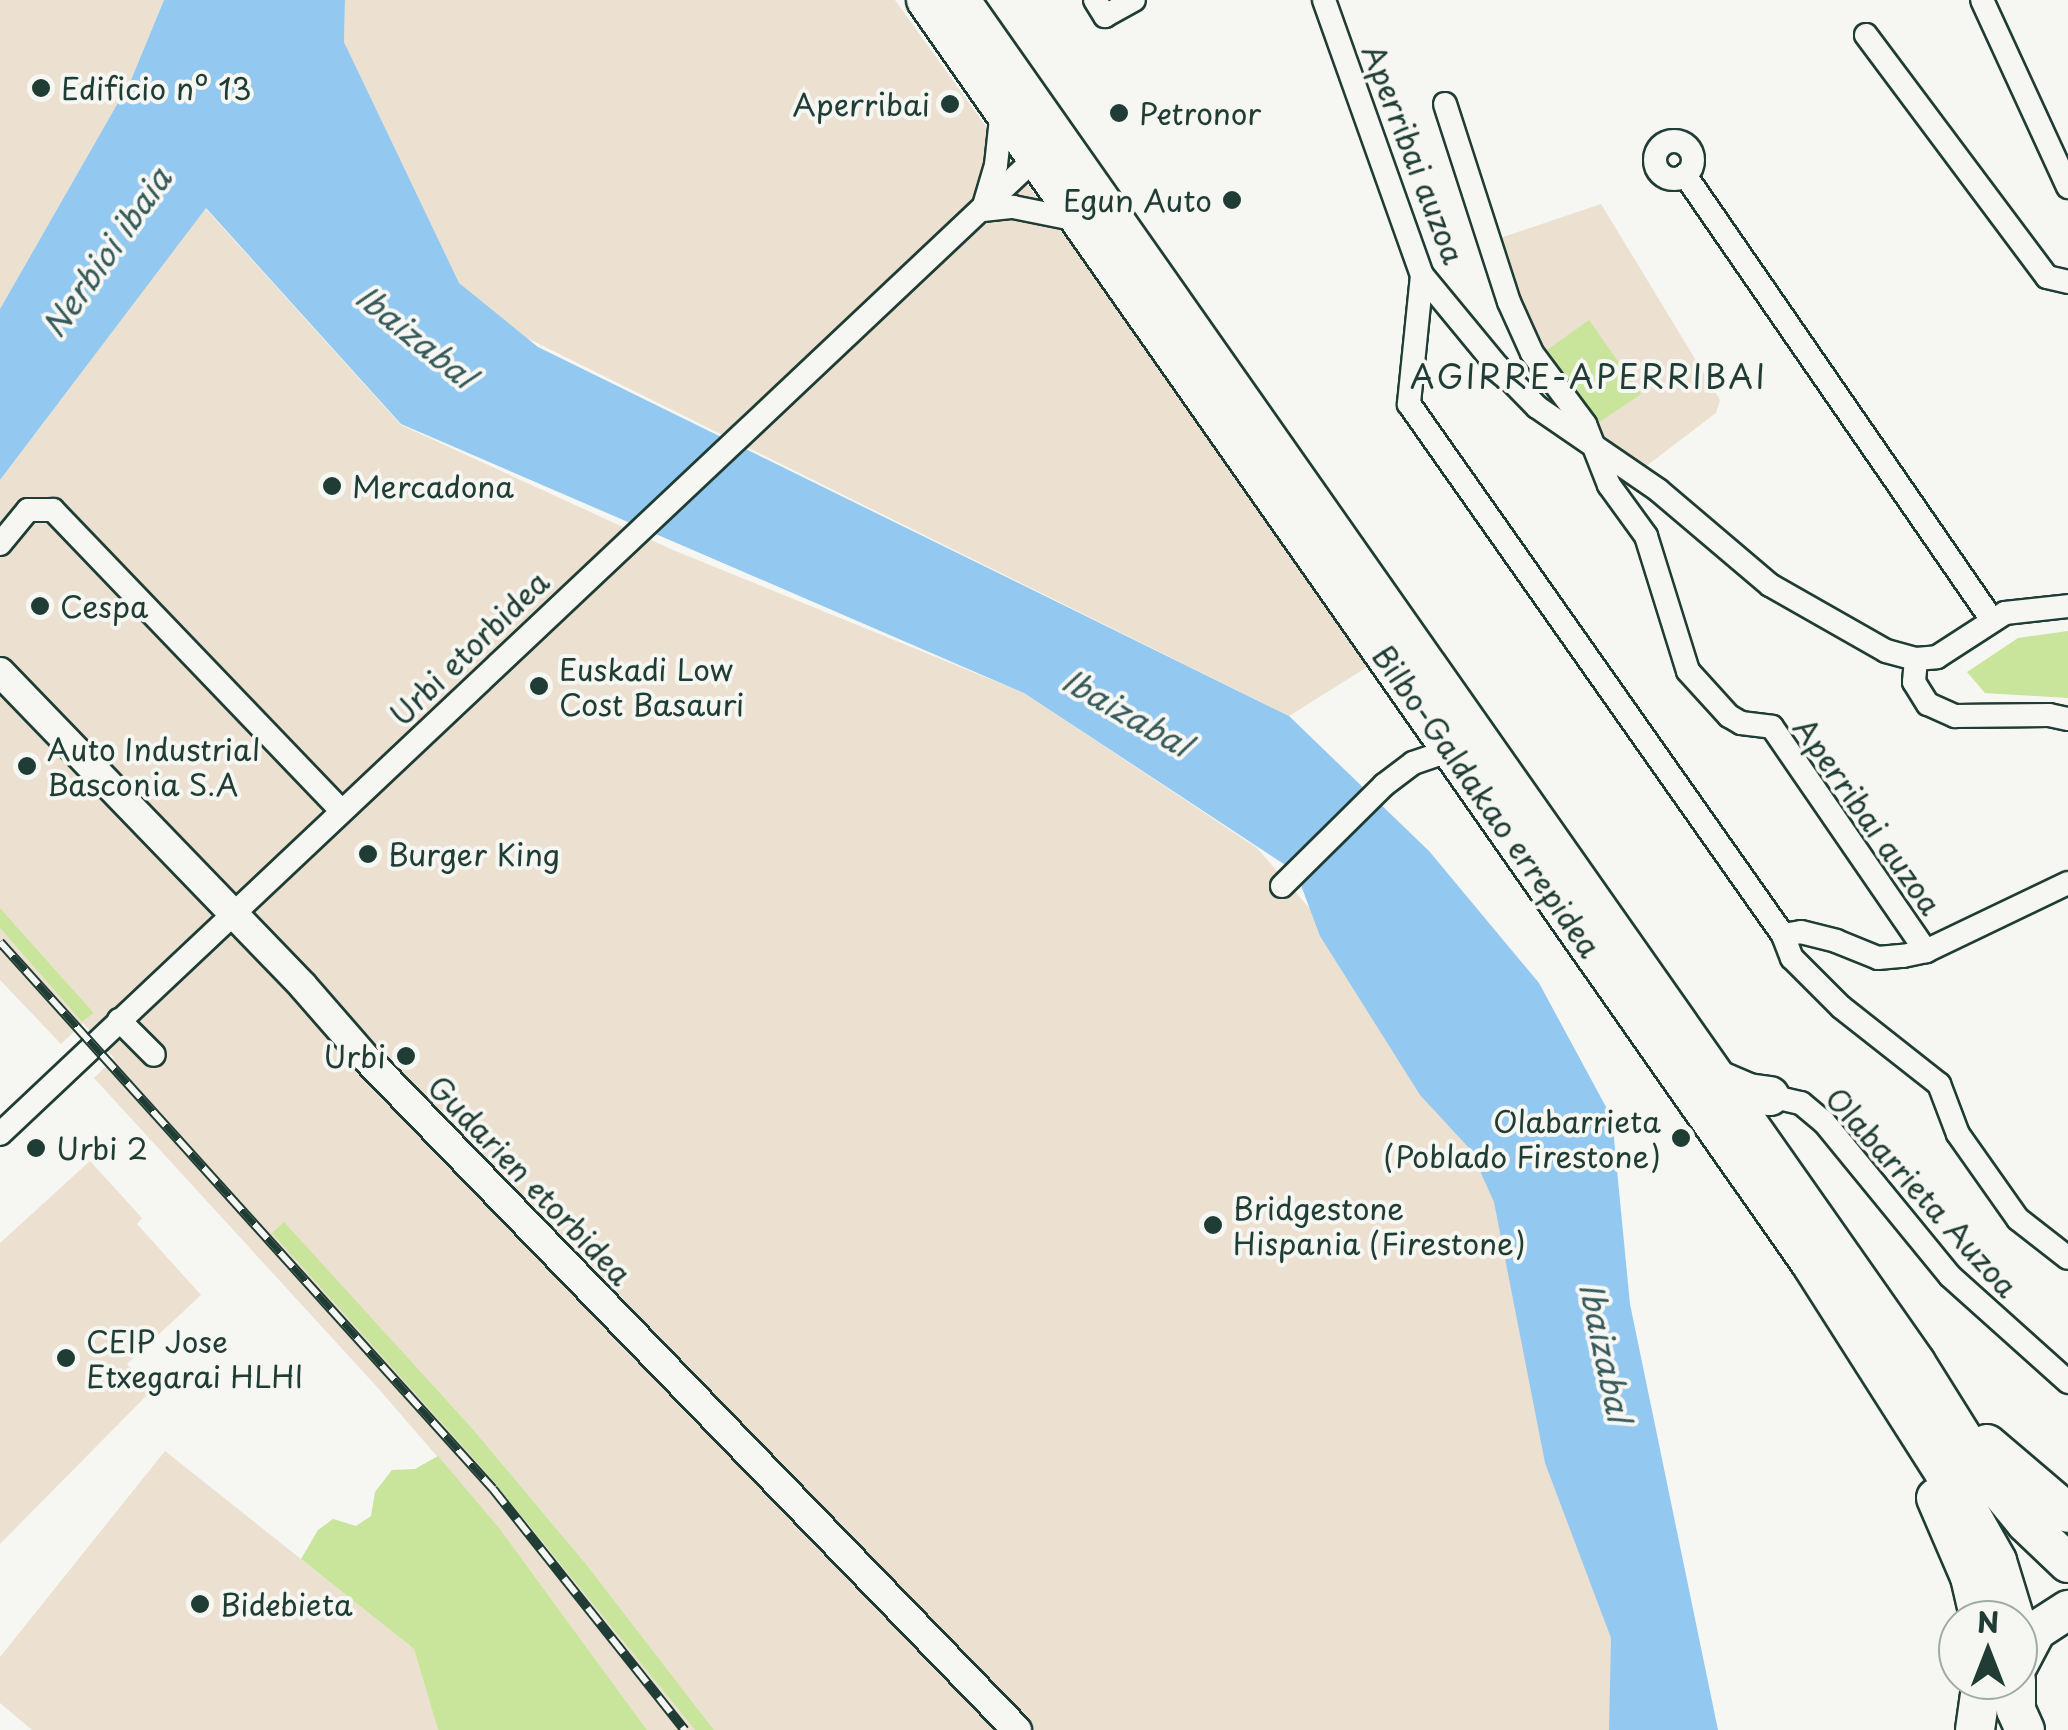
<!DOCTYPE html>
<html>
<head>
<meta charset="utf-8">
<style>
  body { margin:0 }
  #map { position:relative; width:2068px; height:1730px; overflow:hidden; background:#f6f6f2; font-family:"Playpen Sans",sans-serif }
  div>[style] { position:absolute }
  .built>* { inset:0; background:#ece0d1 }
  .green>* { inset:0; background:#c9e49b }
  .water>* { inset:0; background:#93c9f1 }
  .roads { filter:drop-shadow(2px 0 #1f3d34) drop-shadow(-2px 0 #1f3d34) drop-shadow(0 2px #1f3d34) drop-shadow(0 -2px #1f3d34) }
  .minor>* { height:22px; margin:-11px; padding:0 11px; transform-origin:11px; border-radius:11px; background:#f6f6f2 }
  .minor>.ring { margin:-11px; padding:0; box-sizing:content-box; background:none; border:22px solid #f6f6f2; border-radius:50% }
  .tertiary>* { height:28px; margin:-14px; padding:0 14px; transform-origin:14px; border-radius:14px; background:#f6f6f2 }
  .trunk>* { height:38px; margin:-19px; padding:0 19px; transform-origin:19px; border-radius:19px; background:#f6f6f2 }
  .rail>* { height:10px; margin-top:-5px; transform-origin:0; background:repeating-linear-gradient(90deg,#f6f6f2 0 19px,#1f3d34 0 38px); box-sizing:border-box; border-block:2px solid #1f3d34 }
  .dots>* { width:28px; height:28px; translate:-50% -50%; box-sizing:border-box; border:5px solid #f6f6f2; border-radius:50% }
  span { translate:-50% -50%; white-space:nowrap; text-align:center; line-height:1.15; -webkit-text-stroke:8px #f6f6f2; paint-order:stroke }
  .poi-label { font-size:30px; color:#1f3d34 }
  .left { translate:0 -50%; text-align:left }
  .right { translate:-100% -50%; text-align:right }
  .street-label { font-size:30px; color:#1f3d34 }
  .water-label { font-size:32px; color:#36595a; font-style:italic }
  .neighbourhood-label { font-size:32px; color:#1f3d34; letter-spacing:2.5px }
  .north { position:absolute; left:1938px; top:1600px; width:100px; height:100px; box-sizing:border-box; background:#f6f6f2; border:2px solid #a0aca6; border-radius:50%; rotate:0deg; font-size:28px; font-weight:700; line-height:40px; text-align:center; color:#1f3d34 }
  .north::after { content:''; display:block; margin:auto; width:35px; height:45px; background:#1f3d34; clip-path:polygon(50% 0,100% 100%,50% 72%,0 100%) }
</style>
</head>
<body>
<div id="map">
  <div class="built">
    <div style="clip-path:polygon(0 0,164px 0,131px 80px,0 309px)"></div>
    <div style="clip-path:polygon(345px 0,895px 0,1372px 664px,1289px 716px,525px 337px,458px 283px,344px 42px)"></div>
    <div style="clip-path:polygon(1601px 204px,1720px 400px,1716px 413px,1641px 470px,1592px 424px,1532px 332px,1500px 238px)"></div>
    <div style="clip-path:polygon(205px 208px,401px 425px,673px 550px,1024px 693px,1257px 848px,1461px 1082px,1647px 1730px,714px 1730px,586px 1564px,471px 1427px,284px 1223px,273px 1233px,490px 1477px,695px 1730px,647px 1730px,500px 1529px,378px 1388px,94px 1078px,114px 1058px,83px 1023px,61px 1044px,0 980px,0 928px,82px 1022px,94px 1013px,0 908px,0 480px)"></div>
    <div style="clip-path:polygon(90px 1161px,142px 1218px,137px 1224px,201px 1295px,127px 1364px,152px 1390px,0 1544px,0 1243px)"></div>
    <div style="clip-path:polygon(165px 1451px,414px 1649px,438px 1730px,32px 1730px,0 1703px,0 1657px)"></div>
  </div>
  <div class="green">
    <div style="clip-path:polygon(1589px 320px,1641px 394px,1598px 423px,1547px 350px)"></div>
    <div style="clip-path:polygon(2068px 631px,2068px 698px,1985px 693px,1967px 672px,2018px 638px)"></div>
    <div style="clip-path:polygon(0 908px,94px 1013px,82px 1022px,0 928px)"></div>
    <div style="clip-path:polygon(284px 1222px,471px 1427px,586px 1564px,714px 1730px,695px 1730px,490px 1477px,272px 1233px)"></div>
    <div style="clip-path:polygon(438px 1456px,500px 1529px,647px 1730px,438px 1730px,414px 1649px,301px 1559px,318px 1530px,333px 1519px,356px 1526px,371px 1516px,375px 1492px,392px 1470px,415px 1469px)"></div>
  </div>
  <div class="water">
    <div style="clip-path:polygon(164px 0,345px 0,344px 42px,459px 283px,538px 347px,1289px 716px,1429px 851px,1539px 983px,1612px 1118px,1630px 1304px,1718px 1730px,1609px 1730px,1611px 1638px,1545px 1463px,1494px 1202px,1470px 1149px,1420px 1095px,1320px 936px,1296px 872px,1024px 693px,401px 424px,206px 208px,0 480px,0 309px,131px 80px)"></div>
  </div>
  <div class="roads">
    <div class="minor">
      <div style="left:1095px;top:0;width:19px;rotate:58deg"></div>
      <div style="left:1105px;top:16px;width:33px;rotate:-29deg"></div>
      <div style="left:1324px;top:0;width:292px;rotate:70.4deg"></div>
      <div style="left:1422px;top:275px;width:118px;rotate:50.5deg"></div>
      <div style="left:1497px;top:366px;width:57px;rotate:45.7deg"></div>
      <div style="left:1537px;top:407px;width:147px;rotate:34.4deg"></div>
      <div style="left:1658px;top:490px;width:147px;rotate:40.3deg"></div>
      <div style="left:1770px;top:585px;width:133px;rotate:29.6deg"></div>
      <div style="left:1886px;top:651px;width:31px;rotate:15deg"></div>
      <div style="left:1916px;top:659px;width:21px;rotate:-5deg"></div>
      <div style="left:1937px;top:657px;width:81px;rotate:-32.9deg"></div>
      <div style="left:2005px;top:613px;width:63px;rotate:-6.3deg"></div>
      <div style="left:1982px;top:0;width:206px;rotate:65.3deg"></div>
      <div style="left:1866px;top:35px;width:302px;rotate:53.2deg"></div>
      <div style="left:2047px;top:277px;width:22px;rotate:13deg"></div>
      <div style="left:1445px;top:104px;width:208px;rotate:72.1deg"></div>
      <div style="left:1509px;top:302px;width:56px;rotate:65.7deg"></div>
      <div style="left:1532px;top:353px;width:89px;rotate:53.3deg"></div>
      <div style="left:1585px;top:424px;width:66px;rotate:68.5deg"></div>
      <div style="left:1609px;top:485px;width:63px;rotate:54deg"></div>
      <div style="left:1646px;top:536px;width:141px;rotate:72.7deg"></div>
      <div style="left:1688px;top:671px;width:61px;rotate:47.7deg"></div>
      <div style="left:1729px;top:716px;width:14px;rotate:30deg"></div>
      <div style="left:1741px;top:723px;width:31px;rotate:7deg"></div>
      <div style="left:1772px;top:727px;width:272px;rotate:55.5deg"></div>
      <div class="ring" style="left:1655px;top:141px;width:16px;height:16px"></div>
      <div style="left:1685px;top:175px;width:541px;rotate:55.4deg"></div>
      <div style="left:983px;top:209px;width:46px;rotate:-73.5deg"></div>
      <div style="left:996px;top:165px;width:56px;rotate:-83.9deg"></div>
      <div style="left:983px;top:210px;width:30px;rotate:-6deg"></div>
      <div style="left:1013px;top:207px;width:66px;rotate:11.3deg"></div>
      <div style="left:1422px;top:275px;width:130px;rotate:95.8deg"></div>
      <div style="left:1409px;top:404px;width:649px;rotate:54.84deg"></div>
      <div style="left:1783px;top:935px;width:25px;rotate:69deg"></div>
      <div style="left:1792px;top:958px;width:69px;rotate:45deg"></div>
      <div style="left:1841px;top:1007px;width:125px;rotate:38.2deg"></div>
      <div style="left:1939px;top:1084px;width:53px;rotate:69.2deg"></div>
      <div style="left:1958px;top:1134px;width:104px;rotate:54.8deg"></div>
      <div style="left:2018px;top:1219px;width:63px;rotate:38deg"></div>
      <div style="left:0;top:544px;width:44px;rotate:-50.5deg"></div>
      <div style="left:28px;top:510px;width:25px"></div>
      <div style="left:53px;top:510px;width:417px;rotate:46.2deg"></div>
      <div style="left:1916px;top:659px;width:23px;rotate:95deg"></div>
      <div style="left:1914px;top:682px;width:26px;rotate:58deg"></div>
      <div style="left:1928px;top:704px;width:30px;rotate:24deg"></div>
      <div style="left:1955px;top:716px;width:94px;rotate:-0.6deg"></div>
      <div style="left:2049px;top:715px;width:19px;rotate:12deg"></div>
      <div style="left:1282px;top:886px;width:144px;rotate:-44.7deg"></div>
      <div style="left:1384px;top:785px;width:36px;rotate:-37deg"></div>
      <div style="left:1413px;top:763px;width:40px;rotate:-18.9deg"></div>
      <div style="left:1783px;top:935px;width:18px;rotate:-9deg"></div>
      <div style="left:1801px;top:932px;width:36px;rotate:14deg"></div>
      <div style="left:1836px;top:941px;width:45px;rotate:22deg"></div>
      <div style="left:1878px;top:958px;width:25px;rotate:-5deg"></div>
      <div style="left:1903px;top:956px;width:24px;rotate:-12deg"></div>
      <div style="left:1926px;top:951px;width:157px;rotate:-25.6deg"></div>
      <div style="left:119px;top:1020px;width:49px;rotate:45deg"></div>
      <div style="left:1770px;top:1096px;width:32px;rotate:13deg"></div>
      <div style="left:1801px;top:1103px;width:30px;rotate:40deg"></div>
      <div style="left:1824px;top:1122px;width:199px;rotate:50.7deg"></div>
      <div style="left:1950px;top:1276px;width:159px;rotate:41.9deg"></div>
      <div style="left:0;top:1134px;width:1435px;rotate:-43.31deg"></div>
    </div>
    <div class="tertiary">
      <div style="left:0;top:672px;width:436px;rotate:46deg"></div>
      <div style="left:303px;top:986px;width:94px;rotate:48.9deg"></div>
      <div style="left:365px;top:1057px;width:937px;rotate:45.91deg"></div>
    </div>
    <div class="trunk">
      <div style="left:926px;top:0;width:1544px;rotate:54.99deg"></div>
      <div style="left:1812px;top:1265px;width:294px;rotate:57.5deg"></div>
      <div style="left:1970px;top:1513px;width:55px;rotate:60.6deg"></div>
      <div style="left:1997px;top:1561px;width:62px;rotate:73deg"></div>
      <div style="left:960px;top:0;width:1665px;rotate:54.95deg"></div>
      <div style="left:1916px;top:1363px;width:128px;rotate:58deg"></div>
      <div style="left:1984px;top:1472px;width:66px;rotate:50.5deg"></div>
      <div style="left:2026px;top:1523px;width:58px;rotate:43.6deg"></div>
      <div style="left:1718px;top:1080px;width:33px;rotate:23deg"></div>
      <div style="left:1748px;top:1093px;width:22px;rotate:8deg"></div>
      <div style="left:1987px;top:1444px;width:106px;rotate:40.4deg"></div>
      <div style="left:1936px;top:1498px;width:86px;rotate:66.7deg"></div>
      <div style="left:1970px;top:1577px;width:44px;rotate:76.9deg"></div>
      <div style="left:2018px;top:1665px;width:40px;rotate:-62deg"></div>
      <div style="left:2037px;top:1630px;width:37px;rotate:-33deg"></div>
      <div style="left:2016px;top:1680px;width:30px;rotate:90deg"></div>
      <div style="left:2016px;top:1710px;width:22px;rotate:66deg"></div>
      <div style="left:1975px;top:1730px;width:50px;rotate:-82deg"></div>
    </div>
  </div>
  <div class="rail">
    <div style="left:0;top:942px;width:736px;rotate:47.97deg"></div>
    <div style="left:493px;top:1489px;width:308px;rotate:51.5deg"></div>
  </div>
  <div class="dots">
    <div style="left:41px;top:88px;background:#1f3d34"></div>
    <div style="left:950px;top:104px;background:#1f3d34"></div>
    <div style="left:1119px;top:113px;background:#1f3d34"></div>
    <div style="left:1232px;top:200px;background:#1f3d34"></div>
    <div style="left:332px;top:486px;background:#1f3d34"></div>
    <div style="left:40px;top:606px;background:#1f3d34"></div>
    <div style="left:539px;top:686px;background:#1f3d34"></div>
    <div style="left:27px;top:766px;background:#1f3d34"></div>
    <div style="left:368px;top:854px;background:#1f3d34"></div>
    <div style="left:406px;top:1056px;background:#1f3d34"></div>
    <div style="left:1681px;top:1138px;background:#1f3d34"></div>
    <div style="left:36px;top:1148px;background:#1f3d34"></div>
    <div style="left:1213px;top:1225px;background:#1f3d34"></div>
    <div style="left:66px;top:1358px;background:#1f3d34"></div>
    <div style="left:200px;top:1604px;background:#1f3d34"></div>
  </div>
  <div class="poi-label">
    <span class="left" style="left:61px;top:88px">Edificio nº 13</span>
    <span class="right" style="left:930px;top:104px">Aperribai</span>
    <span class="left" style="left:1139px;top:113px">Petronor</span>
    <span class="right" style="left:1212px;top:200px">Egun Auto</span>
    <span class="left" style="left:352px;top:486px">Mercadona</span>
    <span class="left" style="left:60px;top:606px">Cespa</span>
    <span class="left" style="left:559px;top:686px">Euskadi Low<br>Cost Basauri</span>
    <span class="left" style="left:47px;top:766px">Auto Industrial<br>Basconia S.A</span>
    <span class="left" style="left:388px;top:854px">Burger King</span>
    <span class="right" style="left:386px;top:1056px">Urbi</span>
    <span class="right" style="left:1661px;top:1138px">Olabarrieta<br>(Poblado Firestone)</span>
    <span class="left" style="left:56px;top:1148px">Urbi 2</span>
    <span class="left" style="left:1233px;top:1225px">Bridgestone<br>Hispania (Firestone)</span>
    <span class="left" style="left:86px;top:1358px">CEIP Jose<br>Etxegarai HLHI</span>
    <span class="left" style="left:220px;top:1604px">Bidebieta</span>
  </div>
  <div class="street-label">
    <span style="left:1414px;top:154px;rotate:69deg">Aperribai auzoa</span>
    <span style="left:469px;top:648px;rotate:-44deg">Urbi etorbidea</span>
    <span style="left:1487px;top:801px;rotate:55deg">Bilbo-Galdakao errepidea</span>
    <span style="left:1868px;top:816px;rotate:55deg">Aperribai auzoa</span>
    <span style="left:530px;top:1180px;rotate:46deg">Gudarien etorbidea</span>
    <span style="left:1922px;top:1192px;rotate:48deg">Olabarrieta Auzoa</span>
  </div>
  <div class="water-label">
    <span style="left:106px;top:252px;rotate:-55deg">Nerbioi ibaia</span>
    <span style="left:416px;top:336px;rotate:39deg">Ibaizabal</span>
    <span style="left:1127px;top:712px;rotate:30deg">Ibaizabal</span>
    <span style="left:1606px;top:1352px;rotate:78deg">Ibaizabal</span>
  </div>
  <div class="neighbourhood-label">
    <span style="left:1589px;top:376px">AGIRRE-APERRIBAI</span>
  </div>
  <div class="north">N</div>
</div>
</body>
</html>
